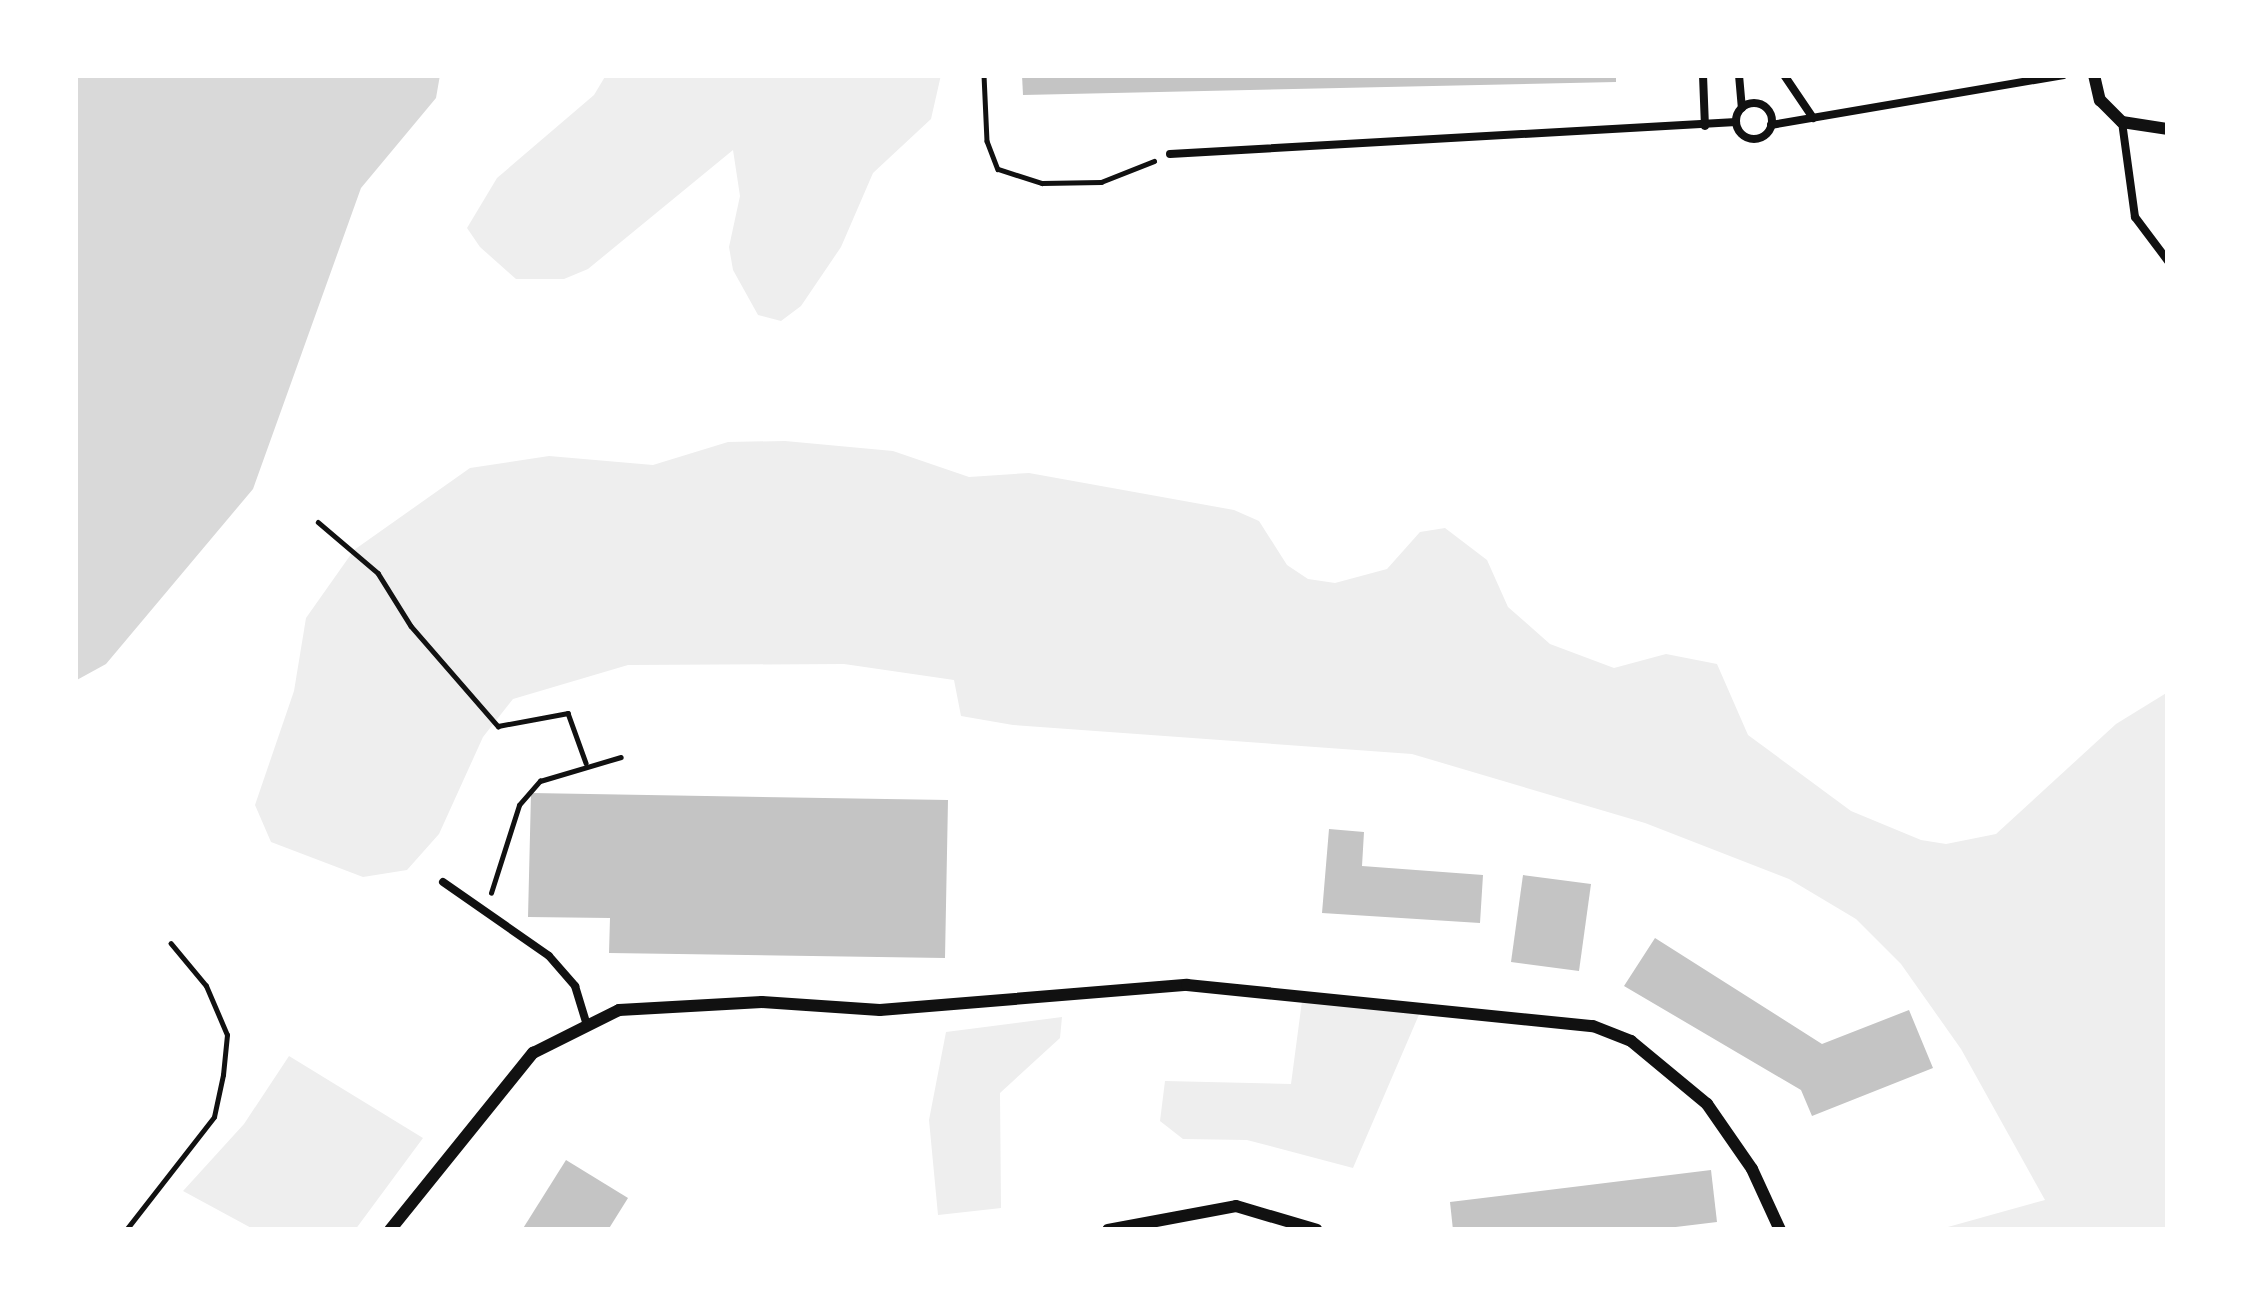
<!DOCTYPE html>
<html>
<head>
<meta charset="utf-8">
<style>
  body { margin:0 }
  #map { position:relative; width:2243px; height:1305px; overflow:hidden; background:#fff; font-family:"Source Sans 3",sans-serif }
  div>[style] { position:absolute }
  .green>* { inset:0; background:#eee }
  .water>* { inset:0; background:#d9d9d9 }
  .building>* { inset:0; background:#c4c4c4 }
  .path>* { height:4.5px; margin:-2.25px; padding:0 2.25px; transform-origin:2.25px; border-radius:2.25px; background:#111 }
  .service>* { height:8px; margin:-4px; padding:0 4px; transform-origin:4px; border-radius:4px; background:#111 }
  .service>.ring { margin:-4px; padding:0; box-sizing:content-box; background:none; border:8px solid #111; border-radius:50% }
  .minor>* { height:12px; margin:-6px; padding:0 6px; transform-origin:6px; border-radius:6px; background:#111 }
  span { translate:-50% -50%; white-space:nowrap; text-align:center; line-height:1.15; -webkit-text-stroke:10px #fff; paint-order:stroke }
  .frame { position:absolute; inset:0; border:78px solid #fff; pointer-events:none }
</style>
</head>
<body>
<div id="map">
  <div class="green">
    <div style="clip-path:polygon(606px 75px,941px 75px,931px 119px,873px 173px,841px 247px,801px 306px,781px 321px,758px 315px,733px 270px,729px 247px,740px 196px,733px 150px,588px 269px,564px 279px,516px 279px,480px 247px,467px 228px,497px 178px,594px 95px)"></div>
    <div style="clip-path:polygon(785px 441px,893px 451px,969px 477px,1029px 473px,1234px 510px,1259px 521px,1287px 565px,1308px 579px,1335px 583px,1387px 569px,1420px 532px,1445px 528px,1487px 560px,1508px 607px,1550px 644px,1614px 668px,1666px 654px,1717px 664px,1748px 735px,1851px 811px,1921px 840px,1946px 844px,1996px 834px,2116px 724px,2168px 692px,2168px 1230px,1937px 1230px,2045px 1200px,1961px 1049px,1901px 964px,1856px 919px,1789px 879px,1645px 823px,1412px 754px,1013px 725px,961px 716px,954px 680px,844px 664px,628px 665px,513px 699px,483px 737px,439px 834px,407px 870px,363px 877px,271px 842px,255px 805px,294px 691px,306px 618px,354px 550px,470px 468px,549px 456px,653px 465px,728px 442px)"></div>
    <div style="clip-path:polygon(1302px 1001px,1421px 1010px,1353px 1168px,1247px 1140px,1183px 1139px,1160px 1121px,1165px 1081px,1291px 1084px)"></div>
    <div style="clip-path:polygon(1062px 1017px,1060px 1038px,1000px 1093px,1001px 1208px,938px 1215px,929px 1120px,946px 1032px)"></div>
    <div style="clip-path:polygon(289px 1056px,423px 1138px,355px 1230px,255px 1230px,183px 1191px,244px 1124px)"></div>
  </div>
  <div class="water">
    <div style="clip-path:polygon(75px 75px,440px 75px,436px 98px,361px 188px,253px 489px,106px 664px,75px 681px)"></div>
  </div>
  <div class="building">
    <div style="clip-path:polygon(1022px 75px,1616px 75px,1616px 82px,1023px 95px)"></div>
    <div style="clip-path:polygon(531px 793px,948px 800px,945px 958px,609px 953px,610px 918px,528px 917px)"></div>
    <div style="clip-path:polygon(1329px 829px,1364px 832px,1362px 866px,1483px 875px,1480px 923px,1322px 913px)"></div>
    <div style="clip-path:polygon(1523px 875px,1591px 884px,1579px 971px,1511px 962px)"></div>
    <div style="clip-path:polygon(1655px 938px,1822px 1044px,1909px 1010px,1933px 1068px,1812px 1116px,1801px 1090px,1624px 986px)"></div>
    <div style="clip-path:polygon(566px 1160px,628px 1198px,608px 1230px,522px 1230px)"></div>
    <div style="clip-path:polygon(1711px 1170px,1717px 1222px,1651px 1230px,1453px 1230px,1450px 1202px)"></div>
  </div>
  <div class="path">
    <div style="left:984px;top:75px;width:66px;rotate:87.4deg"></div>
    <div style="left:987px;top:141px;width:30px;rotate:69deg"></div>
    <div style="left:998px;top:169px;width:46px;rotate:17.7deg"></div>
    <div style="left:1042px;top:183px;width:59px;rotate:-1deg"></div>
    <div style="left:1101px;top:182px;width:57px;rotate:-21.6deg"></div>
    <div style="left:318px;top:522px;width:79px;rotate:40.4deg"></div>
    <div style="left:378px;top:573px;width:62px;rotate:58.1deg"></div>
    <div style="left:411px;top:626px;width:133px;rotate:49deg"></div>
    <div style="left:498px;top:726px;width:71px;rotate:-10.5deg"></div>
    <div style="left:568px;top:713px;width:53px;rotate:70.2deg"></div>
    <div style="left:491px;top:893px;width:92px;rotate:-72.3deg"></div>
    <div style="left:519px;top:805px;width:32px;rotate:-49deg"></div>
    <div style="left:540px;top:781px;width:84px;rotate:-16.5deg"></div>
    <div style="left:126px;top:1230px;width:143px;rotate:-52.1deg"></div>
    <div style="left:214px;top:1117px;width:43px;rotate:-77.9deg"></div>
    <div style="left:223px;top:1075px;width:40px;rotate:-84.3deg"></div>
    <div style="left:227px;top:1035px;width:53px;rotate:-113.2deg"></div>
    <div style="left:206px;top:986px;width:55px;rotate:-129.8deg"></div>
  </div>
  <div class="service">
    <div style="left:1703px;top:75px;width:51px;rotate:87.8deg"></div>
    <div style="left:1739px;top:75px;width:33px;rotate:85deg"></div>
    <div style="left:1784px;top:75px;width:52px;rotate:56deg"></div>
    <div class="ring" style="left:1736px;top:103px;width:28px;height:28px"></div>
    <div style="left:2122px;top:122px;width:96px;rotate:82.2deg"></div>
    <div style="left:2135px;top:217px;width:55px;rotate:53.1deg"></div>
    <div style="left:1771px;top:125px;width:297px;rotate:-9.7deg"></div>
    <div style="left:1170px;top:154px;width:567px;rotate:-3.24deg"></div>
    <div style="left:443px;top:882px;width:129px;rotate:34.9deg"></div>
    <div style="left:549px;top:956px;width:40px;rotate:49deg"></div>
    <div style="left:575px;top:986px;width:38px;rotate:73deg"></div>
  </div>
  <div class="minor">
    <div style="left:2094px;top:75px;width:26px;rotate:77deg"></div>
    <div style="left:2100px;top:100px;width:31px;rotate:45deg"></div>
    <div style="left:2122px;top:122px;width:47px;rotate:8.7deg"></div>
    <div style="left:390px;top:1230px;width:228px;rotate:-51.1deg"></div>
    <div style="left:533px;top:1053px;width:96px;rotate:-26.6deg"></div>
    <div style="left:619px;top:1010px;width:143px;rotate:-3.2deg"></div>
    <div style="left:762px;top:1002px;width:118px;rotate:3.9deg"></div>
    <div style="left:880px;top:1010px;width:308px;rotate:-4.7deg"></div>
    <div style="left:1187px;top:985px;width:408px;rotate:5.8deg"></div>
    <div style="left:1593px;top:1026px;width:41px;rotate:21.5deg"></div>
    <div style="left:1631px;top:1041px;width:99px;rotate:39.7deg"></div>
    <div style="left:1707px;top:1104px;width:79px;rotate:55.3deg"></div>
    <div style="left:1752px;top:1169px;width:67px;rotate:65.3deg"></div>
    <div style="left:1108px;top:1230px;width:130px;rotate:-10.6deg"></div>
    <div style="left:1236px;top:1206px;width:84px;rotate:16.5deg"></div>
  </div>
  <div class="frame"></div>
</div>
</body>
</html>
